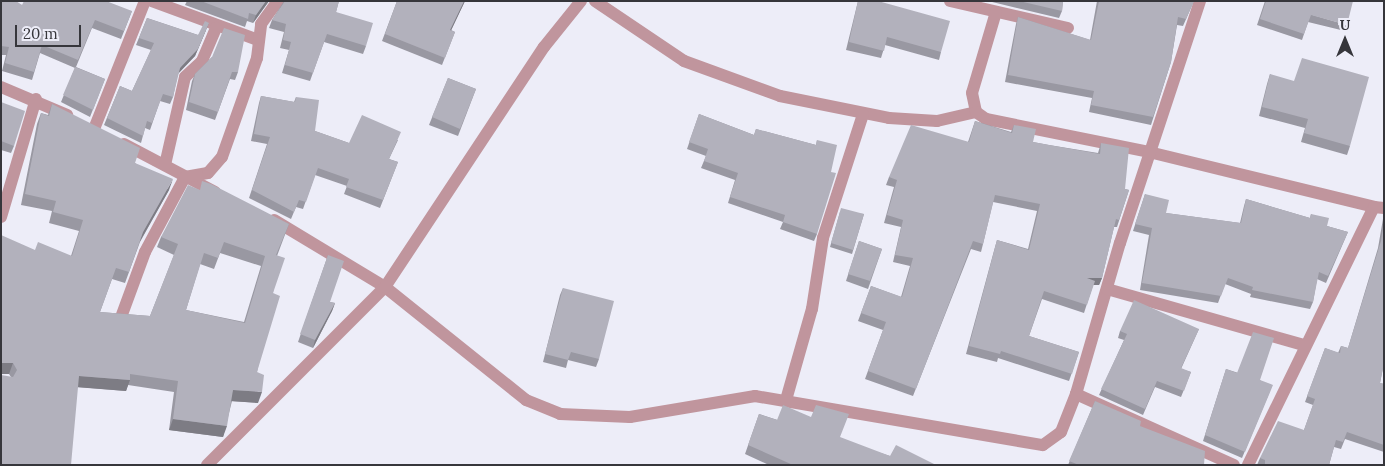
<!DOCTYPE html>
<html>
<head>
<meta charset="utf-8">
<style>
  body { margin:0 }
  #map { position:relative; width:1385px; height:466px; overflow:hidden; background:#ededf8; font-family:Lora,serif }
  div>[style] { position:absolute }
  .minor>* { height:12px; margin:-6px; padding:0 6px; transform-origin:6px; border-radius:6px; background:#c0959d }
  .wall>* { inset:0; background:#9998a2 }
  .shaded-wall>* { inset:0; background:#7d7c84 }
  .building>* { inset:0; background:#b2b1bc }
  span { translate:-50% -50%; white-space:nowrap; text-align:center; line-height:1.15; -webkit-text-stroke:4px #ededf8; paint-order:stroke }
  .frame { position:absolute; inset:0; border:2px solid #36363b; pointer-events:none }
  .north { position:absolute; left:1320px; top:15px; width:50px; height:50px; -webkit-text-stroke:4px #ededf8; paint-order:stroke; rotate:0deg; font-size:14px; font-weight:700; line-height:20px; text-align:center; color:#36363b }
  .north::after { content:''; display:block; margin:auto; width:18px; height:22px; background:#36363b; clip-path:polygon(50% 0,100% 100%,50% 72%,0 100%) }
  .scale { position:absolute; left:15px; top:25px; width:66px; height:22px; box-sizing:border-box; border:2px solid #36363b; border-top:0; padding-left:6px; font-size:15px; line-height:18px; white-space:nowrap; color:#36363b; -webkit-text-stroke:4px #ededf8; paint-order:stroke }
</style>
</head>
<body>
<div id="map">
  <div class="minor">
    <div style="left:152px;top:1px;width:113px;rotate:20.2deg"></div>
    <div style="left:595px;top:1px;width:107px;rotate:34deg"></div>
    <div style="left:684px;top:61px;width:102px;rotate:20deg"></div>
    <div style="left:780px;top:96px;width:111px;rotate:11.4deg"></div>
    <div style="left:889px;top:118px;width:48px;rotate:3.6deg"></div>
    <div style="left:937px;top:121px;width:40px;rotate:-13deg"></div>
    <div style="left:950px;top:1px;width:121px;rotate:12.9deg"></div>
    <div style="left:996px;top:12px;width:84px;rotate:106.5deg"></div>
    <div style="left:972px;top:93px;width:19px;rotate:78deg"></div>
    <div style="left:976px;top:112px;width:12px;rotate:35deg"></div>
    <div style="left:986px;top:119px;width:166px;rotate:11.4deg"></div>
    <div style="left:1149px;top:152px;width:232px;rotate:13.7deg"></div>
    <div style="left:1px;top:87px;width:72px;rotate:23deg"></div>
    <div style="left:94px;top:129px;width:138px;rotate:-68.3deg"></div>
    <div style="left:124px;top:144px;width:103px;rotate:27.8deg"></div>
    <div style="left:165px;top:165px;width:90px;rotate:-77.2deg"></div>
    <div style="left:185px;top:77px;width:23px;rotate:-43deg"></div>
    <div style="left:202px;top:61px;width:36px;rotate:-67deg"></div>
    <div style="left:1px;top:217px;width:123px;rotate:-73.5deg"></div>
    <div style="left:274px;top:220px;width:130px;rotate:31.1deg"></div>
    <div style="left:385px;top:287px;width:181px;rotate:38.7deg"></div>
    <div style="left:526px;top:400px;width:37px;rotate:22deg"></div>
    <div style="left:560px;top:414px;width:70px;rotate:2.5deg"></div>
    <div style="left:630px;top:417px;width:127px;rotate:-9.5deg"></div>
    <div style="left:755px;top:396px;width:292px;rotate:9.7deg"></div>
    <div style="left:1043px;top:445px;width:22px;rotate:-36deg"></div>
    <div style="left:1061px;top:432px;width:41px;rotate:-68.5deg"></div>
    <div style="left:1076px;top:394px;width:157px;rotate:-73.8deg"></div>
    <div style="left:1120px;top:243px;width:255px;rotate:-71.7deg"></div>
    <div style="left:1107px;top:289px;width:204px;rotate:15.9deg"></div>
    <div style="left:120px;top:320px;width:72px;rotate:-69.8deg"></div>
    <div style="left:145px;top:252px;width:85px;rotate:-61.9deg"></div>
    <div style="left:185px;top:177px;width:23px;rotate:-10deg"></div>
    <div style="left:208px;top:173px;width:21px;rotate:-49deg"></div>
    <div style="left:222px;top:157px;width:105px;rotate:-70.5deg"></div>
    <div style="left:257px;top:58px;width:34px;rotate:-83deg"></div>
    <div style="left:261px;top:24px;width:29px;rotate:-54deg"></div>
    <div style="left:1076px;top:394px;width:173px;rotate:24.2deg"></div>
    <div style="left:786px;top:400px;width:95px;rotate:-74.1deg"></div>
    <div style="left:812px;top:309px;width:72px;rotate:-81.2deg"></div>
    <div style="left:823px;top:238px;width:130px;rotate:-72.1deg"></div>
    <div style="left:207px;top:465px;width:252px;rotate:-45deg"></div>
    <div style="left:385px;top:287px;width:288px;rotate:-56.5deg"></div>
    <div style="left:544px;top:47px;width:59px;rotate:-51.2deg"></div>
    <div style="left:1248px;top:465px;width:287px;rotate:-64deg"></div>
    <div style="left:1374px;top:207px;width:10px;rotate:6deg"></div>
  </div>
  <div class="wall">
    <div style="clip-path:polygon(1px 1px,22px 5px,132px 11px,121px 39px,92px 28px,76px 67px,105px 79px,90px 117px,61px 102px,75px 68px,40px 53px,32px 80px,2px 71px,6px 55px,1px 55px)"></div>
    <div style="clip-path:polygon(187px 1px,269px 1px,253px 23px,247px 21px,245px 27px,185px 5px)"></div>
    <div style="clip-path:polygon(284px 1px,339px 1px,336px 12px,366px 46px,363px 54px,324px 42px,310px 81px,282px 73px,289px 50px,280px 48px,284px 32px,269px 28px,272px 20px)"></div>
    <div style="clip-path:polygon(397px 1px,465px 1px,451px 30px,455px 32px,442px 65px,382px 41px)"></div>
    <div style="clip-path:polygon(858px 1px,878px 1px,941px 52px,939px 60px,885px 45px,881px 58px,846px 50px)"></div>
    <div style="clip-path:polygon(988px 1px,1063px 1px,1062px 11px,1059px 18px)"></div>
    <div style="clip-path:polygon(1097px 1px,1194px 1px,1183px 26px,1177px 25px,1171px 62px,1151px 125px,1089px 112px,1092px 98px,1005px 82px,1016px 24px,1018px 17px,1090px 40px)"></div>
    <div style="clip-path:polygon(1265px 1px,1347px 25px,1345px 31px,1308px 22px,1302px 40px,1257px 25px)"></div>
    <div style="clip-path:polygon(147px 18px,198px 35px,206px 30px,195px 56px,178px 73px,173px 97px,170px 104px,160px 101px,150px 130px,145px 128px,141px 143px,104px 125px,120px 86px,132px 91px,151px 50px,136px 45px)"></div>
    <div style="clip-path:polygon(212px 57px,238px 72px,235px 80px,230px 79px,215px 120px,186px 110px,192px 81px,195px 74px)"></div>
    <div style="clip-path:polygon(1270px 74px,1350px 146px,1347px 155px,1301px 142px,1305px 128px,1259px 116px,1267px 84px)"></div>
    <div style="clip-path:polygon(448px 78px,476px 89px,458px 136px,429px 125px)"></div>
    <div style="clip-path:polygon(261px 96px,294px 102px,296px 97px,315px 131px,349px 143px,398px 140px,389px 159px,398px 162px,380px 208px,344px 194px,347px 186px,315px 175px,303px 209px,296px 207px,291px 219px,249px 198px,267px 144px,251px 141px,259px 103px)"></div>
    <div style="clip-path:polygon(1px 102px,14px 146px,11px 153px,1px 150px)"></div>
    <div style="clip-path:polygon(evenodd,52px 104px,135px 163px,169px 190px,140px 242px,125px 283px,112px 279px,100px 312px,150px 316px,174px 255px,157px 247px,161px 237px,199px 190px,289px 224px,277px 256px,273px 293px,257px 372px,258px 403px,232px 401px,223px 437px,169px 430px,174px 392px,128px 385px,126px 391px,78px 387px,11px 377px,9px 374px,1px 374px,35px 250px,71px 256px,79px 231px,49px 223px,52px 211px,21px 205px,37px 124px,41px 113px,48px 115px,52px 104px,220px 253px,261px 266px,244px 322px,186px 310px,200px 264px,214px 269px,220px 253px)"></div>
    <div style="clip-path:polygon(699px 114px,754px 135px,756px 129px,816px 145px,817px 140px,817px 234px,814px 241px,780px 229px,783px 222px,728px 203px,735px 180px,701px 168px,706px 156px,687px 149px)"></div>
    <div style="clip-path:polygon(975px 121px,1011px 132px,1014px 125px,1033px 142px,1049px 145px,1098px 153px,1101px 143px,1125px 189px,1129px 190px,1117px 227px,1114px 227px,1102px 278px,1099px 285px,1093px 285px,1084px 313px,1042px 299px,1029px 336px,1079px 352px,1069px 381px,998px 358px,997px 362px,966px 354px,995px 247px,997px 240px,1028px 249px,1037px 211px,993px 202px,983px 244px,981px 252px,971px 249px,913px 396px,865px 379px,883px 330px,858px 321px,871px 286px,901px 297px,910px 266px,893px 262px,901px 227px,884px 223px,894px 187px,886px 185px,889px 177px,968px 142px)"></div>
    <div style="clip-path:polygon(1145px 194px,1166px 213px,1240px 223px,1244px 206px,1246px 199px,1310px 218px,1311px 214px,1327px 226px,1348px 232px,1326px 283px,1317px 279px,1313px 302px,1310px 309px,1250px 297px,1251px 294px,1225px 284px,1218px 303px,1140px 290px,1149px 235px,1133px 231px)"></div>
    <div style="clip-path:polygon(840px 212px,864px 214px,852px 254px,830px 247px)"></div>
    <div style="clip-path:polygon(1384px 213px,1384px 363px,1380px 383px,1384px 384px,1384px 452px,1345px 439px,1341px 449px,1334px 447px,1329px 465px,1257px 465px,1260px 458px,1304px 430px,1313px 405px,1305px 402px,1325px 348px,1338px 353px,1341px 346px,1348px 348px,1378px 248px)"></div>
    <div style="clip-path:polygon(859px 241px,882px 249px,868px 289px,846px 281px)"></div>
    <div style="clip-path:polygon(328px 255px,330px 302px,335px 303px,332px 311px,313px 348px,298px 342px)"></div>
    <div style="clip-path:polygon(563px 288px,599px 359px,596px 367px,568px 360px,566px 368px,543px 362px,560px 295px)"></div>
    <div style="clip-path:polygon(1199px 329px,1181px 369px,1191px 372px,1181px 397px,1155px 387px,1143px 415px,1099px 395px,1124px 340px,1118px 338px,1120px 331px)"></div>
    <div style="clip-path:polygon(1226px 369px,1260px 380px,1270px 391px,1242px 458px,1203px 441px)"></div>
    <div style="clip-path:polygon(1095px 401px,1140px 426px,1204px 465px,1068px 465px)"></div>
    <div style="clip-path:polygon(759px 414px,890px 456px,936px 465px,769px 465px,745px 454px)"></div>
  </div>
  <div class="shaded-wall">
    <div style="clip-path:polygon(266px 1px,269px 1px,253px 23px,256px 15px)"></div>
    <div style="clip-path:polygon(464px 1px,465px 1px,448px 37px,450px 30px)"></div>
    <div style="clip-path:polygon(209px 23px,195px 56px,177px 75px,180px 68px)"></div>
    <div style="clip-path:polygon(173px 179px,169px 190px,139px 243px,143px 232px)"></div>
    <div style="clip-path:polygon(1087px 278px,1102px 278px,1099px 285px,1085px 285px)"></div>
    <div style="clip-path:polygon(335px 303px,332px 311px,313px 348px,315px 340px)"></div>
    <div style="clip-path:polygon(1px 363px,13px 363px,9px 374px,1px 374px)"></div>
    <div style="clip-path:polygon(79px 376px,130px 380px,126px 391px,75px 387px)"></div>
    <div style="clip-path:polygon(233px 390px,262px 392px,258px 403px,229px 401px)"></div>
    <div style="clip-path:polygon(173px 419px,227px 426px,223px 437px,169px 430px)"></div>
  </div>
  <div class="building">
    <div style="clip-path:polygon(1px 1px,16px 1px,22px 5px,24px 1px,106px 1px,132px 11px,124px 31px,95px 20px,78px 60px,42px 45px,34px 72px,5px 63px,9px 47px,1px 46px)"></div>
    <div style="clip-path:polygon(201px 1px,266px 1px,256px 15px,249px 13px,248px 19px)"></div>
    <div style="clip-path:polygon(285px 1px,339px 1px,336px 12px,373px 23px,366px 46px,327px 34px,313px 73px,285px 65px,291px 42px,283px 40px,286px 24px,272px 20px)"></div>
    <div style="clip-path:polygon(397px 1px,464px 1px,450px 30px,455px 32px,445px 58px,385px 34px)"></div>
    <div style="clip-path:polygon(858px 1px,878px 1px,950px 21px,941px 52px,887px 37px,884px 51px,849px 42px)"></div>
    <div style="clip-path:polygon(1019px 1px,1063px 1px,1062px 11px)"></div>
    <div style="clip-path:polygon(1099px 1px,1194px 1px,1186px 19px,1178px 17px,1171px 62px,1153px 117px,1091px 105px,1094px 91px,1008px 75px,1018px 17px,1091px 40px)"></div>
    <div style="clip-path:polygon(1266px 1px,1353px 1px,1347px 25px,1311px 15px,1304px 34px,1260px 19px)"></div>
    <div style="clip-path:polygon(147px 18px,198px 35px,205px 21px,209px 23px,198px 49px,180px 68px,173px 97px,163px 94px,152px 123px,147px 121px,143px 136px,107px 118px,120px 86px,132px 91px,154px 43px,139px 38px)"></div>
    <div style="clip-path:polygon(224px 28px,245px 35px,238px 72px,232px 72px,218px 112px,189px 102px,195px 74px,212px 57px)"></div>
    <div style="clip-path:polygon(1302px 58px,1369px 77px,1350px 146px,1304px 133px,1308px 119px,1262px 107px,1270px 74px,1294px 81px)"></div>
    <div style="clip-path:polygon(75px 67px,105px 79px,93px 110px,63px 95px)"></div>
    <div style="clip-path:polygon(448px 78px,476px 89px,460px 129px,432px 117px)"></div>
    <div style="clip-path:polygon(261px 96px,295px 102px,296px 97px,319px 100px,315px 131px,349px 143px,362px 115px,401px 132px,389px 159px,398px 162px,383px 200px,346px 187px,349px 179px,318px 168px,306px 202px,299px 200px,294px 212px,252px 190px,270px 137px,254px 134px)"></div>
    <div style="clip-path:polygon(1px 102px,25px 111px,14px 146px,1px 141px)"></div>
    <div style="clip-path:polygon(evenodd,52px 104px,140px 148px,135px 163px,173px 179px,143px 232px,129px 272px,116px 268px,100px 312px,150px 316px,178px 244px,161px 237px,188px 185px,200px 190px,202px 181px,211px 184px,289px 224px,276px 255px,285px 258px,273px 293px,280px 296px,257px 372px,264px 375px,262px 392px,233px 390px,227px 426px,173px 419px,178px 381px,130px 374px,130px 380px,79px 376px,71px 465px,1px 465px,1px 375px,13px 377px,17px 370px,13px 363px,1px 363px,1px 235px,35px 250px,38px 242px,72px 256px,83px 220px,53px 212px,56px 201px,25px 194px,41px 113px,49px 116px,52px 104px,224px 242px,265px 256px,245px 323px,186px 310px,204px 253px,218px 258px,224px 242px)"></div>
    <div style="clip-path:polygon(699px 114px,754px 135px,756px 129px,816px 145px,817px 140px,837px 145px,831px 172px,836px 173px,817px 234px,783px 222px,785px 215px,730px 197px,738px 173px,704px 161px,708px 149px,689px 142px)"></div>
    <div style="clip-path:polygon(975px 121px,1012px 133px,1014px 125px,1036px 129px,1033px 142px,1049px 145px,1100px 154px,1101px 143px,1129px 148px,1125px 189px,1129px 190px,1119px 220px,1116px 219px,1102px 278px,1087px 278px,1095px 281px,1087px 305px,1044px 291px,1029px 336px,1079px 352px,1072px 374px,1001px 351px,1000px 354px,969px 346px,997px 240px,1029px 250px,1040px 204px,995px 195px,983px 244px,973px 241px,916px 389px,868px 371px,886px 322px,861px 313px,871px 286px,902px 297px,913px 258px,895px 255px,903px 220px,887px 215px,897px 180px,889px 177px,911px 125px,969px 142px)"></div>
    <div style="clip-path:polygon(1145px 194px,1169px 200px,1166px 213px,1241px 223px,1246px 199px,1310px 218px,1311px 214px,1329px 218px,1327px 226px,1348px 232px,1328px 276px,1319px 272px,1313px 302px,1252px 290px,1253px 287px,1228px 278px,1221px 296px,1142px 283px,1152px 228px,1135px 224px)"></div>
    <div style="clip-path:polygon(841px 208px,864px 214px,853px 250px,831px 243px)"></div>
    <div style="clip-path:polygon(1384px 220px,1384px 363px,1380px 383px,1384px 384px,1384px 445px,1347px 432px,1343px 442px,1336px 440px,1329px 465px,1265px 465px,1265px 460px,1260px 458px,1278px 421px,1304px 430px,1315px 399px,1307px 396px,1325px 348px,1340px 353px,1341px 346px,1348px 348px,1381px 241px)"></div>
    <div style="clip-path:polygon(859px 241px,882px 249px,870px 281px,848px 274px)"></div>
    <div style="clip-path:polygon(328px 255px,344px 261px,330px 302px,335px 303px,315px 340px,300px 334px)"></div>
    <div style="clip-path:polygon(563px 288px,614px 301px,599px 359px,571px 352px,568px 360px,545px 354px)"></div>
    <div style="clip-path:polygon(1134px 300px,1199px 329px,1181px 368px,1191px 372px,1184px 391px,1157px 381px,1145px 409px,1101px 389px,1127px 334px,1120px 331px)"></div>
    <div style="clip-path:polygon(1253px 332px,1274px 338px,1260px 380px,1273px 385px,1245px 452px,1205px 435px,1226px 369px,1237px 373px)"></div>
    <div style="clip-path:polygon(1095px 401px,1141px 421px,1140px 426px,1205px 451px,1204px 465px,1079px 465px,1069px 461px)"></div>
    <div style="clip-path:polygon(783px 405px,811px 417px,816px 405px,849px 414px,840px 437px,890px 456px,896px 445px,936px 465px,793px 465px,748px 445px,759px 414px,777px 420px)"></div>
  </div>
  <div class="frame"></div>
  <div class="north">U</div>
  <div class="scale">20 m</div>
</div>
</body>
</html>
